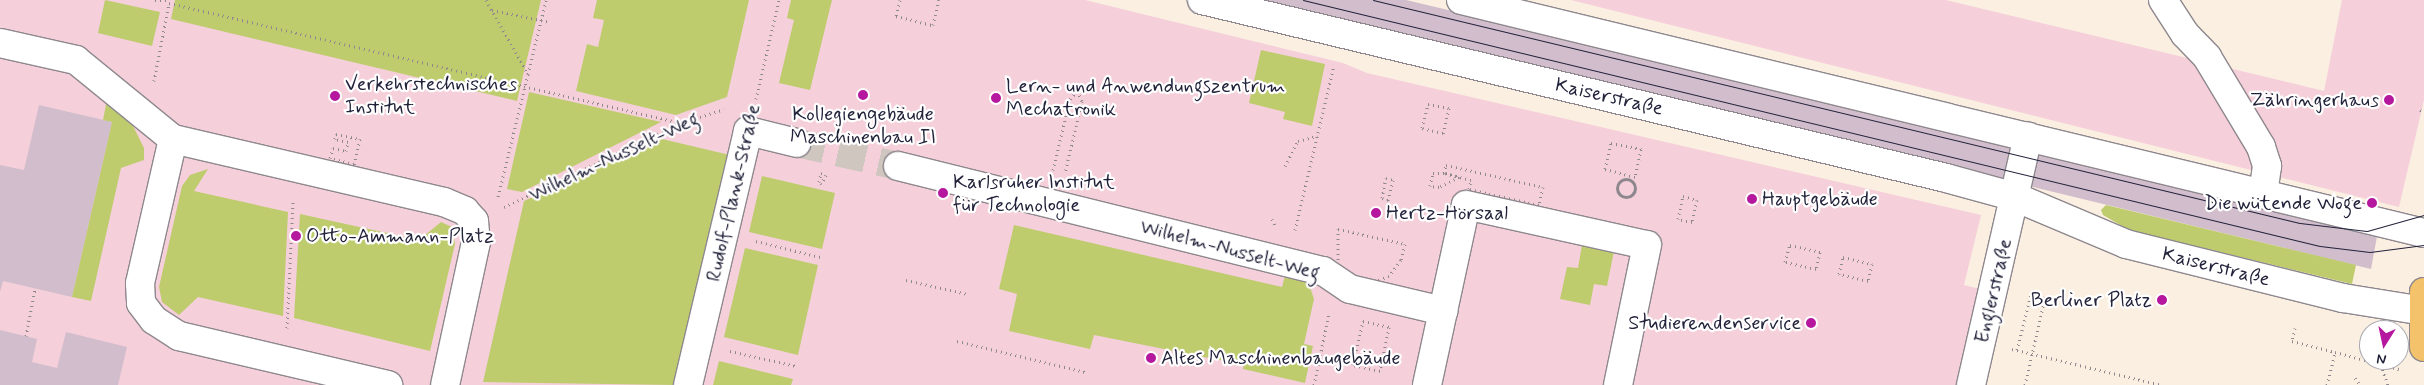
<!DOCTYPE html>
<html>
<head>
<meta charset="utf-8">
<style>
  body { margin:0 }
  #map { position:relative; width:2424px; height:385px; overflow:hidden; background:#faefe1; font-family:Mynerve,sans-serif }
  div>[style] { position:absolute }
  .built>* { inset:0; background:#f5cfda }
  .industrial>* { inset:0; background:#d1bdcb }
  .green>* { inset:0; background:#becc6e }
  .minor-tunnel>* { height:28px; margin-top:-14px; transform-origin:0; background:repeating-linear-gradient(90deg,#cfc6c0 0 28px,transparent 0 42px) }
  .path>* { height:3px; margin-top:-1.5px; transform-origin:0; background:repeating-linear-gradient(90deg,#8e888e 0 1px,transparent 0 5px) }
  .path>.ring { margin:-1.5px; padding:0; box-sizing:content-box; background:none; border:3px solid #8e888e; border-radius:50% }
  .roads { filter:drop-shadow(1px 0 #8e888e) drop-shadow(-1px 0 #8e888e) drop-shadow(0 1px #8e888e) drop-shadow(0 -1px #8e888e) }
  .minor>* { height:28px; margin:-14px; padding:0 14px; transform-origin:14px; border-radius:14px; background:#fff }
  .major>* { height:28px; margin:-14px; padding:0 14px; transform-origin:14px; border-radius:14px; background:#f3c26a }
  .tram>* { height:1px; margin:-0.5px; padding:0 0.5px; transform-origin:0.5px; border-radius:0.5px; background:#22223b }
  .dots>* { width:14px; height:14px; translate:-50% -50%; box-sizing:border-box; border:2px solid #fff; border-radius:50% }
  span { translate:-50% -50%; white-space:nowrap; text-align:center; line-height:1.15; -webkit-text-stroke:4.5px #fff; paint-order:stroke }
  .poi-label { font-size:20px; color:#22223b }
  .left { translate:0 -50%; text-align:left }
  .right { translate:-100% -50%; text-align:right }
  .street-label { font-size:20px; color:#22223b }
  .north { position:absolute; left:2359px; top:320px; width:50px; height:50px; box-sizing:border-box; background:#fff; border:1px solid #a7a7b1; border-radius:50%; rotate:190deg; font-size:14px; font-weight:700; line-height:20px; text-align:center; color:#22223b }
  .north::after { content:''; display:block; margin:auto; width:18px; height:22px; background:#b5179e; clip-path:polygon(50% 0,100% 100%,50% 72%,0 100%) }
</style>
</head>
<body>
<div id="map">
  <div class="built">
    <div style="clip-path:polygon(0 0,1085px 0,1343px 63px,1367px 73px,1981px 215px,1964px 285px,1980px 289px,1959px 385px,0 385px)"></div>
    <div style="clip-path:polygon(1571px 0,1946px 0,2324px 91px,2342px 0,2424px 0,2424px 100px,2399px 207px)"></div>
  </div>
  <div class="industrial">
    <div style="clip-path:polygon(1262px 0,1406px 0,2378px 231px,2371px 269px)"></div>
    <div style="clip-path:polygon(39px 105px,112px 122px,72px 297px,3px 281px,0 292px,0 165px,24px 170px)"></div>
    <div style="clip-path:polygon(0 330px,37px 339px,32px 362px,57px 368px,66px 332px,127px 347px,118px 385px,0 385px)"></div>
  </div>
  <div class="green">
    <div style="clip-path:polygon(105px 0,160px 12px,152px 46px,98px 33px)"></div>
    <div style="clip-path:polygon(175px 0,541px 0,517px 101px,171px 19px)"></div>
    <div style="clip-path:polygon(597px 0,749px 0,727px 97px,676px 115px,576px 91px,587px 44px,598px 47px,604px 20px,593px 18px)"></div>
    <div style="clip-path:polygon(791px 0,832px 0,810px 90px,779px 83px,794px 20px,787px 18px)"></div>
    <div style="clip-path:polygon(1261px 50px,1325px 64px,1312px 126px,1283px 119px,1285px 112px,1249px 103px)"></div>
    <div style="clip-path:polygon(529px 92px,661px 122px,522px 192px,507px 189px)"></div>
    <div style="clip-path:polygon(107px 99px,133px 126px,144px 148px,144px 160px,121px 168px,91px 301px,72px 297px,112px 122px,103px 120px)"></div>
    <div style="clip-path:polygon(662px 139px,730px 155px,674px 385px,483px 382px,524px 201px)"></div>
    <div style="clip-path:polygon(208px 169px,194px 191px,288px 212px,283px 316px,198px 297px,179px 315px,162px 302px,159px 287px,182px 186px,190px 175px)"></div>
    <div style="clip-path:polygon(762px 176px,835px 193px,822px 249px,749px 232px)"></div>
    <div style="clip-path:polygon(2106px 205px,2356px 265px,2352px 284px,2129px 230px,2103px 215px,2101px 210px)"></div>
    <div style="clip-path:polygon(300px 214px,419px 240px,441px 222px,452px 227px,455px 244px,430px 351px,294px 318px)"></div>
    <div style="clip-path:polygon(1014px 225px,1282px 287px,1286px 272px,1307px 278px,1314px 299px,1304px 344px,1313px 346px,1305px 383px,1243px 369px,1244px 365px,1094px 335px,1090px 349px,1009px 331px,1017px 294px,999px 289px)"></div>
    <div style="clip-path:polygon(1582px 245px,1614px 251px,1607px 286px,1594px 284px,1590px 305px,1560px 299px,1567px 267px,1578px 268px)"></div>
    <div style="clip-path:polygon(745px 248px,818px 265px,798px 355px,724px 337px)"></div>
    <div style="clip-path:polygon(719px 361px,793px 379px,791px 385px,713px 385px)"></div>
  </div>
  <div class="minor-tunnel">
    <div style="left:797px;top:143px;width:104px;rotate:12.8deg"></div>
  </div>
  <div class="path">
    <div style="left:155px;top:0;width:15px"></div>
    <div style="left:486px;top:0;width:85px;rotate:60.4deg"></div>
    <div style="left:528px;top:74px;width:127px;rotate:103.7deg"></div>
    <div style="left:900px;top:0;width:16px;rotate:104deg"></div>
    <div style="left:896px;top:16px;width:38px;rotate:14deg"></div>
    <div style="left:933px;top:25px;width:26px;rotate:-77deg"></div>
    <div style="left:492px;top:10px;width:59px;rotate:11.7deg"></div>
    <div style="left:528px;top:74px;width:76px;rotate:-76.3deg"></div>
    <div style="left:154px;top:81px;width:79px;rotate:-79.1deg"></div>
    <div style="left:169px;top:3px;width:526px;rotate:13.19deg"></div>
    <div style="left:756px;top:99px;width:102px;rotate:-76.9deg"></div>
    <div style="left:1428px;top:104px;width:21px;rotate:11deg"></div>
    <div style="left:1449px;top:108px;width:26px;rotate:103deg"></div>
    <div style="left:1443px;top:133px;width:22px;rotate:-167deg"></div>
    <div style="left:1422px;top:128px;width:25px;rotate:-76deg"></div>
    <div style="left:2420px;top:110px;width:4px;rotate:27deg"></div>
    <div style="left:336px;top:134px;width:25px;rotate:12deg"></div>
    <div style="left:360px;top:139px;width:26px;rotate:103deg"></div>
    <div style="left:354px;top:164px;width:25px;rotate:-166deg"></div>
    <div style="left:330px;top:158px;width:10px;rotate:-73deg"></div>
    <div style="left:333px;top:148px;width:13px;rotate:13deg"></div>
    <div style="left:346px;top:151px;width:9px;rotate:-77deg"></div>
    <div style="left:348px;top:142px;width:13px;rotate:-167deg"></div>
    <div style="left:335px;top:139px;width:5px;rotate:-79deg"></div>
    <div style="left:1611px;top:143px;width:31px;rotate:11deg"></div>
    <div style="left:1641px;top:149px;width:29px;rotate:102deg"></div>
    <div style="left:1635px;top:177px;width:31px;rotate:-165deg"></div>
    <div style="left:1605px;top:169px;width:27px;rotate:-77deg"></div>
    <div style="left:1446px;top:165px;width:99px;rotate:12.8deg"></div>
    <div style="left:1543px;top:187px;width:18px;rotate:103deg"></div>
    <div style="left:1539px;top:205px;width:72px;rotate:-167.1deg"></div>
    <div style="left:1469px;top:189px;width:9px;rotate:-77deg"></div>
    <div style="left:1471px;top:180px;width:28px;rotate:-165deg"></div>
    <div style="left:1444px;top:173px;width:8px;rotate:-76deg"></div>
    <div style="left:1285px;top:166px;width:28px;rotate:-63deg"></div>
    <div style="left:1298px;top:141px;width:20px;rotate:-15deg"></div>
    <div style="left:1053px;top:170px;width:73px;rotate:-76.5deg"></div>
    <div style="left:1070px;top:99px;width:11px;rotate:-49deg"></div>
    <div style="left:1077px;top:91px;width:11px;rotate:63deg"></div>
    <div style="left:1082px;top:101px;width:74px;rotate:103.3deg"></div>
    <div style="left:821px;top:173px;width:5px;rotate:22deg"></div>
    <div style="left:826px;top:175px;width:10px;rotate:119deg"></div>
    <div style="left:821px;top:184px;width:3px;rotate:-135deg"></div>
    <div style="left:819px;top:182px;width:9px;rotate:-77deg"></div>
    <div style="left:1433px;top:173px;width:12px"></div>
    <div style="left:1445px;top:173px;width:15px;rotate:16deg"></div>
    <div style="left:1459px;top:177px;width:22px;rotate:153deg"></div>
    <div style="left:1439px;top:187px;width:9px;rotate:-174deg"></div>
    <div style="left:1430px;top:186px;width:13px;rotate:-77deg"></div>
    <div style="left:1386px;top:178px;width:7px;rotate:16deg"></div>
    <div style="left:1393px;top:180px;width:21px;rotate:104deg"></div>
    <div style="left:1388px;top:200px;width:6px;rotate:-162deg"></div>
    <div style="left:1382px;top:198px;width:20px;rotate:-79deg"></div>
    <div class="ring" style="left:1617px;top:179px;width:15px;height:15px"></div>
    <div style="left:1683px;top:196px;width:15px;rotate:16deg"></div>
    <div style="left:1697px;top:200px;width:23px;rotate:103deg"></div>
    <div style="left:1692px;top:222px;width:14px;rotate:-168deg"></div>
    <div style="left:1678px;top:219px;width:24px;rotate:-78deg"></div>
    <div style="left:504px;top:207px;width:196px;rotate:-25.4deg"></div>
    <div style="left:681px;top:123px;width:45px;rotate:-18deg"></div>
    <div style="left:1272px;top:219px;width:8px;rotate:67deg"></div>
    <div style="left:1338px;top:229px;width:69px;rotate:12.6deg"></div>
    <div style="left:1405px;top:244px;width:16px;rotate:104deg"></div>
    <div style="left:1401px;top:260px;width:20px;rotate:127deg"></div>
    <div style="left:1389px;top:276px;width:19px;rotate:159deg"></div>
    <div style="left:1371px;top:283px;width:21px;rotate:-166deg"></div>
    <div style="left:1351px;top:278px;width:19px;rotate:-133deg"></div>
    <div style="left:1338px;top:264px;width:35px;rotate:-90deg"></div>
    <div style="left:1295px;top:230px;width:170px;rotate:-76.7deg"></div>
    <div style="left:756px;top:241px;width:66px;rotate:14deg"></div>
    <div style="left:1790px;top:245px;width:31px;rotate:13deg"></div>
    <div style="left:1820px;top:252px;width:17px;rotate:103deg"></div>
    <div style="left:1816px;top:269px;width:32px;rotate:-167deg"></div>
    <div style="left:1785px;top:262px;width:18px;rotate:-74deg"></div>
    <div style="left:1843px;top:257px;width:30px;rotate:14deg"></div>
    <div style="left:1872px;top:264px;width:17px;rotate:103deg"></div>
    <div style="left:1868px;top:281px;width:30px;rotate:-166deg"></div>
    <div style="left:1839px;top:274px;width:17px;rotate:-77deg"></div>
    <div style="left:906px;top:280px;width:63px;rotate:12.9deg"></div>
    <div style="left:1363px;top:321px;width:27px;rotate:13deg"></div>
    <div style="left:1389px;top:327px;width:45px;rotate:101.6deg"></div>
    <div style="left:1380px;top:371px;width:28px;rotate:-167deg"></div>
    <div style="left:1353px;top:365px;width:45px;rotate:-77.2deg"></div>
    <div style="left:287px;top:328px;width:126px;rotate:-87.3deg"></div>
    <div style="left:2295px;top:328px;width:13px;rotate:103deg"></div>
    <div style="left:2292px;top:341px;width:44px;rotate:14.3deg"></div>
    <div style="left:26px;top:336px;width:48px;rotate:-79.2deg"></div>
    <div style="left:957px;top:341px;width:132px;rotate:13.6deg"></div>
    <div style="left:2012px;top:349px;width:154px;rotate:13.5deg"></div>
    <div style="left:2017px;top:350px;width:62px;rotate:-76deg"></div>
    <div style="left:730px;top:351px;width:68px;rotate:12.8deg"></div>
    <div style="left:2379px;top:360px;width:27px;rotate:70deg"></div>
    <div style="left:2355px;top:378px;width:9px;rotate:54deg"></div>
    <div style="left:1314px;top:385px;width:74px;rotate:-78.2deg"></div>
    <div style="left:2025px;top:385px;width:94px;rotate:-77.1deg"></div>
    <div style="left:2327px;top:385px;width:34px;rotate:-76deg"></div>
    <div style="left:2335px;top:352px;width:66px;rotate:14.9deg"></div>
  </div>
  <div class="roads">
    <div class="minor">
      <div style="left:1202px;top:0;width:765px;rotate:13.45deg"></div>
      <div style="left:1946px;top:178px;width:72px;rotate:15.4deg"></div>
      <div style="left:2015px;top:197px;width:121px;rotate:22.9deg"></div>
      <div style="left:2126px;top:244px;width:224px;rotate:14deg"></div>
      <div style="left:2343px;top:298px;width:82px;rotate:9.1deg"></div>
      <div style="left:1461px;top:0;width:991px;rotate:13.6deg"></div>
      <div style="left:2163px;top:0;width:40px;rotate:57.1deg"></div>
      <div style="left:2185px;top:34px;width:32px;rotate:46deg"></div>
      <div style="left:2207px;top:57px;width:105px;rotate:59deg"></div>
      <div style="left:2261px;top:147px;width:20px;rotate:72deg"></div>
      <div style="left:2267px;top:166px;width:27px;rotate:98deg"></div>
      <div style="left:0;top:43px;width:78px;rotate:12.6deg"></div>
      <div style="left:76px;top:60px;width:125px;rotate:39.2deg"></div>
      <div style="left:173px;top:139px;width:278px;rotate:13.1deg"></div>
      <div style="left:444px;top:202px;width:23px;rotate:23deg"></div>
      <div style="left:465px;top:211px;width:13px;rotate:48deg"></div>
      <div style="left:474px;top:221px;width:21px;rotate:85deg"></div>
      <div style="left:476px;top:242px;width:146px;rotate:102.2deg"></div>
      <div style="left:173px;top:139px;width:148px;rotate:102.9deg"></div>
      <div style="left:140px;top:283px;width:20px;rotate:87deg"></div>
      <div style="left:141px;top:303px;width:21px;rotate:53deg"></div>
      <div style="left:154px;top:320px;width:30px;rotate:33deg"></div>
      <div style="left:179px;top:336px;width:215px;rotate:13.2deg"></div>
      <div style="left:898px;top:166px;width:438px;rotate:13.9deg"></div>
      <div style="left:1323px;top:271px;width:32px;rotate:34deg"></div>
      <div style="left:1350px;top:289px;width:96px;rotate:13.3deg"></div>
      <div style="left:1443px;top:311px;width:76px;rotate:102.2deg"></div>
      <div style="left:1443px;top:311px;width:108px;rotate:-77.8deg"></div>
      <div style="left:1466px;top:205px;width:185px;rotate:12.5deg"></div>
      <div style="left:1647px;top:245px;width:143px;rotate:101.7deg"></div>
      <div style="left:688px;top:385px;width:261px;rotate:-76.7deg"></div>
      <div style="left:748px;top:131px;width:50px;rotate:13.8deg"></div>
      <div style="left:1971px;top:385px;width:255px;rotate:-77.1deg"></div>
    </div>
    <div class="major">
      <div style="left:2424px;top:292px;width:55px;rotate:90deg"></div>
    </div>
  </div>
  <div class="tram">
    <div style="left:1303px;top:0;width:1046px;rotate:13.6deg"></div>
    <div style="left:2320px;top:246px;width:50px;rotate:6.8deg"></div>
    <div style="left:2370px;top:252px;width:54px;rotate:-7.4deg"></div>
    <div style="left:1373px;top:0;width:953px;rotate:13.53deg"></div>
    <div style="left:2300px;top:223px;width:67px;rotate:6.8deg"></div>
    <div style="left:2367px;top:231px;width:59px;rotate:-15.7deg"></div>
  </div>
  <div class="dots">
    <div style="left:863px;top:95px;background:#b5179e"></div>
    <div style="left:335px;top:96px;background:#b5179e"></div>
    <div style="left:996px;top:98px;background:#b5179e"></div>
    <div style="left:2389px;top:100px;background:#b5179e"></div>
    <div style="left:943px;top:193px;background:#b5179e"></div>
    <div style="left:1752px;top:199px;background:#b5179e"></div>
    <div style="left:2372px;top:203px;background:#b5179e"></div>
    <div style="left:1376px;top:213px;background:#b5179e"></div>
    <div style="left:296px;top:236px;background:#b5179e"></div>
    <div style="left:2162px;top:300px;background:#b5179e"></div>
    <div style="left:1811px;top:323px;background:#b5179e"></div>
    <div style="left:1151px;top:358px;background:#b5179e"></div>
  </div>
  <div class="poi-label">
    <span class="left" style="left:345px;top:96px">Verkehrstechnisches<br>Institut</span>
    <span class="left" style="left:1006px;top:98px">Lern- und Anwendungszentrum<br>Mechatronik</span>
    <span class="right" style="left:2379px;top:100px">Zähringerhaus</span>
    <span style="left:863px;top:126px">Kollegiengebäude<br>Maschinenbau II</span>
    <span class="left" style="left:953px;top:194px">Karlsruher Institut<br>für Technologie</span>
    <span class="left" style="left:1762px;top:199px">Hauptgebäude</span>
    <span class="right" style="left:2362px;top:203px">Die wütende Woge</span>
    <span class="left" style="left:1386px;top:213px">Hertz-Hörsaal</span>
    <span class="left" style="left:306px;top:236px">Otto-Ammann-Platz</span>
    <span class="right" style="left:2152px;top:300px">Berliner Platz</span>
    <span class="right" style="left:1801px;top:323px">Studierendenservice</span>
    <span class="left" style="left:1161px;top:358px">Altes Maschinenbaugebäude</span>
  </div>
  <div class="street-label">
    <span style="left:1609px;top:97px;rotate:13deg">Kaiserstraße</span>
    <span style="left:614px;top:157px;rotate:-25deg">Wilhelm-Nusselt-Weg</span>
    <span style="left:734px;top:193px;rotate:-77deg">Rudolf-Plank-Straße</span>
    <span style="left:1230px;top:250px;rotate:15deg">Wilhelm-Nusselt-Weg</span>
    <span style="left:2216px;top:267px;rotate:14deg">Kaiserstraße</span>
    <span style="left:1994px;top:291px;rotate:-77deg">Englerstraße</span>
  </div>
  <div class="north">N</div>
</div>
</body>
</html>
